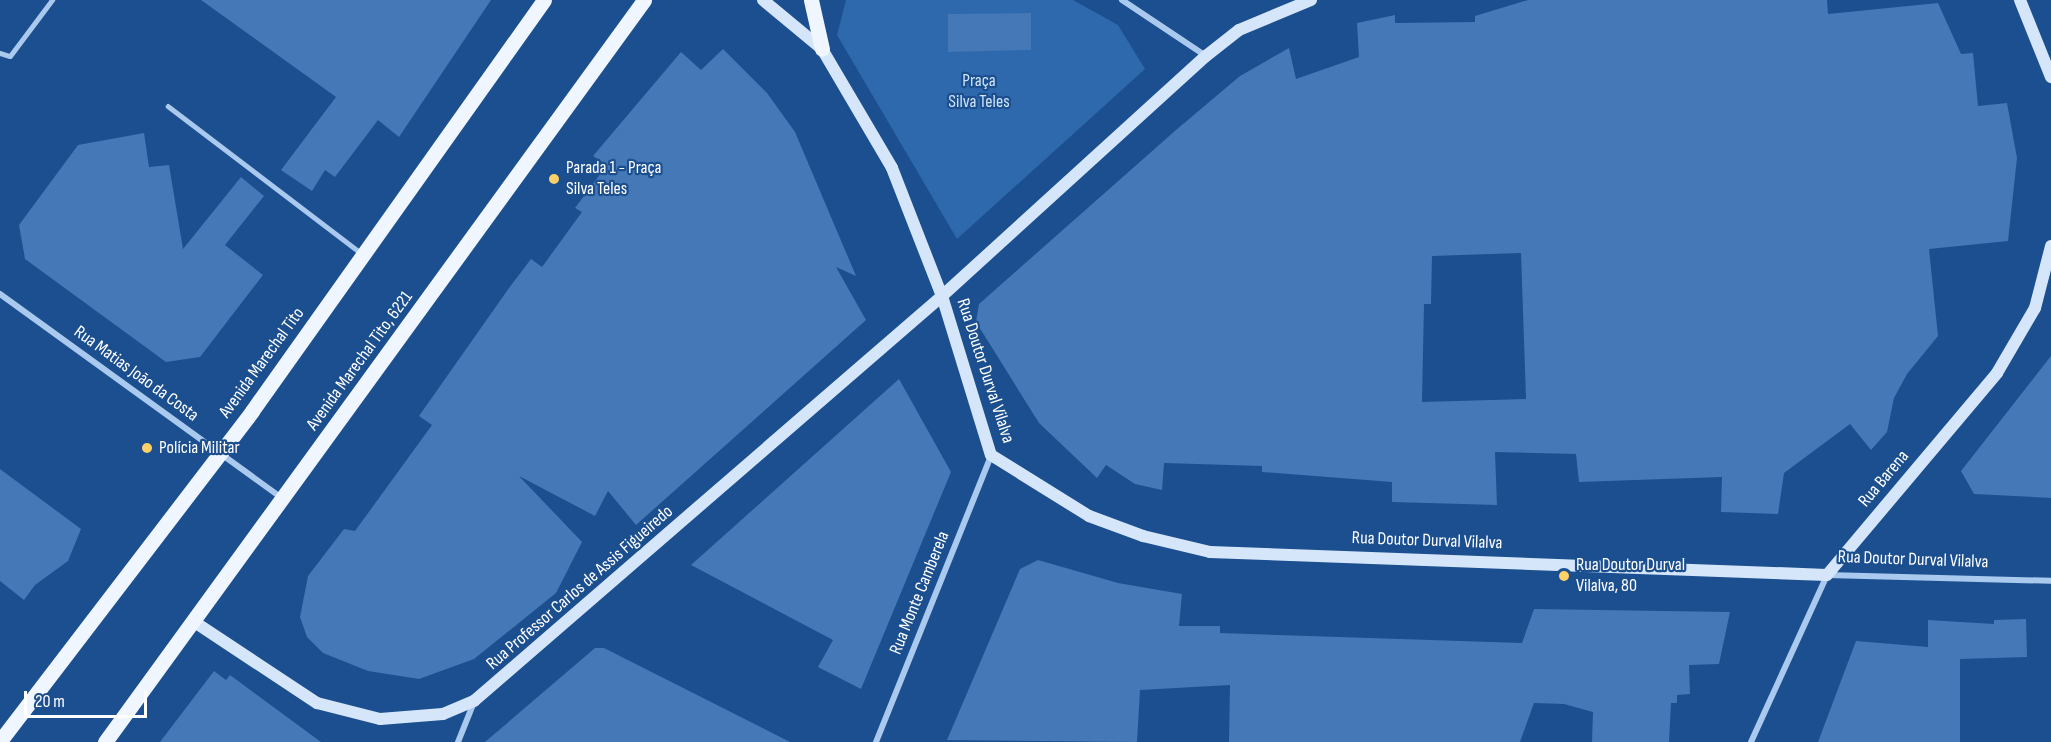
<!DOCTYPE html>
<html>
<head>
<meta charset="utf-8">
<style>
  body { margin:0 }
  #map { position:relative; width:2051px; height:742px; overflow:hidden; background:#1b4f8f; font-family:"Sofia Sans Condensed",sans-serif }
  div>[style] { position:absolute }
  .green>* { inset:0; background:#2e69ad }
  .building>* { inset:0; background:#4478b7 }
  .lane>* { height:4.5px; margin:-2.25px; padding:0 2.25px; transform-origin:2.25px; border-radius:2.25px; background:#a9c9ee }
  .street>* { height:6px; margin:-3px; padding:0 3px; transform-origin:3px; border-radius:3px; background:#a9c9ee }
  .secondary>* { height:12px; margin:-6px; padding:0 6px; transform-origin:6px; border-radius:6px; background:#d6e6fa }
  .primary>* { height:15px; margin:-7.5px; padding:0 7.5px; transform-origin:7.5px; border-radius:7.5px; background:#f0f6ff }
  .dots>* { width:16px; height:16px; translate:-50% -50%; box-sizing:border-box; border:3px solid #1b4f8f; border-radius:50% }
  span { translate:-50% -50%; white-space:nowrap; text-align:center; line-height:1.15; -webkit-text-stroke:4.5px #1b4f8f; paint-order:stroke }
  .park-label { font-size:18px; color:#cfe3fa }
  .poi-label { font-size:18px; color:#fff }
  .left { translate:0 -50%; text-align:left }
  .street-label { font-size:18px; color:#fff }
  .scale { position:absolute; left:24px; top:691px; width:123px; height:27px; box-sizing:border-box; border:3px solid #fff; border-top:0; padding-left:8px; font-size:18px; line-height:21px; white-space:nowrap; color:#fff; -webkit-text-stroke:4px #1b4f8f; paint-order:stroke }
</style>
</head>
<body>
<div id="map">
  <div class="green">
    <div style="clip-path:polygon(846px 0,1073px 0,1118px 25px,1145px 69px,957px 239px,837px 35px)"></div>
  </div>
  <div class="building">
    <div style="clip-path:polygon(201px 0,491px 0,399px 137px,378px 120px,335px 177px,325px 170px,312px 191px,281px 170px,336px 97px)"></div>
    <div style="clip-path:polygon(evenodd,1528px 0,1827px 0,1828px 14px,1938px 3px,1961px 54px,1973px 53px,1978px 106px,2007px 103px,2017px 158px,2008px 241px,1929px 249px,1938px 336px,1907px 374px,1894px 398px,1887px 432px,1871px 450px,1850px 424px,1784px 473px,1778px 514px,1721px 512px,1722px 477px,1579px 482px,1576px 454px,1495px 452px,1497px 505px,1392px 502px,1392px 482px,1262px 472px,1262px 466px,1164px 463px,1162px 490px,1135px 484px,1106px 465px,1097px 478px,1039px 423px,976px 322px,979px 304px,1176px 130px,1240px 76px,1289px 48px,1296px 79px,1359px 57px,1357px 23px,1395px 15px,1395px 23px,1475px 22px,1475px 16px,1528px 0,1521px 253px,1526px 399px,1422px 402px,1424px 304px,1431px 304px,1432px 256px,1521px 253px)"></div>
    <div style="clip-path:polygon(1031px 13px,1031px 50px,948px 52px,948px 14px)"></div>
    <div style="clip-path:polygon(723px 49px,767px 93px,795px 132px,856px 276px,836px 267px,866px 320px,636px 525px,608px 491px,595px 516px,519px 476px,582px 542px,556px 593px,474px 659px,419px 679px,368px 671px,323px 653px,307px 637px,300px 617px,308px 576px,344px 529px,355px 531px,432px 425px,419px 416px,509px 288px,531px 259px,542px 267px,582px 212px,575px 208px,607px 165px,593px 156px,681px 52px,701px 70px)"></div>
    <div style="clip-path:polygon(144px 133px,149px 167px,169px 165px,183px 249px,241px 177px,264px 196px,225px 245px,263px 275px,200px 357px,166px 362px,25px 259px,19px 225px,78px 145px)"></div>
    <div style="clip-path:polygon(2051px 356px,2051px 498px,1974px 494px,1961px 471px)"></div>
    <div style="clip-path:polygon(899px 379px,951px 472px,861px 689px,818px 667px,833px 640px,691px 565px)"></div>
    <div style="clip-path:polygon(0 469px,81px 529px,68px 561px,35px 585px,24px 600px,0 581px)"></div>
    <div style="clip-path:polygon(1038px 560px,1118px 583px,1182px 594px,1179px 626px,1220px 626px,1220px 633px,1522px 643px,1534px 609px,1730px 612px,1719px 664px,1689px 665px,1690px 694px,1677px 695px,1677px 703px,1671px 703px,1669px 742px,1592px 742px,1593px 712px,1564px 704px,1534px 703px,1520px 742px,1229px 742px,1230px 685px,1140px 690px,1137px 742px,947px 740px,1020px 569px)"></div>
    <div style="clip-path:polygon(2026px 619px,2027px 657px,1960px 659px,1960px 742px,1818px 742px,1856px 641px,1928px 647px,1928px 620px,1994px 624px,1994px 620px)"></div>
    <div style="clip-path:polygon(595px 648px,604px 648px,790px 742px,485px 742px)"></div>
    <div style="clip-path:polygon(214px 671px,226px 680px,230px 675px,321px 742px,160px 742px)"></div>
  </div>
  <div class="lane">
    <div style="left:0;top:53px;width:10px;rotate:17deg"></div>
    <div style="left:10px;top:56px;width:70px;rotate:-53.1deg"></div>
    <div style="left:168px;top:106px;width:243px;rotate:37.3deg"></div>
  </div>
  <div class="street">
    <div style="left:1122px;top:0;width:101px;rotate:33.7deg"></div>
    <div style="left:0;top:294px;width:349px;rotate:35.9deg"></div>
    <div style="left:458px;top:742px;width:43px;rotate:-68.2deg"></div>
    <div style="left:876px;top:742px;width:308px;rotate:-68.1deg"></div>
    <div style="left:1751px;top:742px;width:183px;rotate:-65.5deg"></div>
    <div style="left:1827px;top:575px;width:224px;rotate:1.5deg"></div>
  </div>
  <div class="secondary">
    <div style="left:763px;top:0;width:77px;rotate:39.7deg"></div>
    <div style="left:822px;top:49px;width:138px;rotate:59.5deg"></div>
    <div style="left:892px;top:168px;width:137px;rotate:68.7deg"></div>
    <div style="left:942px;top:296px;width:166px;rotate:72.9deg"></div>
    <div style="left:991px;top:455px;width:115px;rotate:31.9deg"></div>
    <div style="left:1089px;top:516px;width:58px;rotate:20.3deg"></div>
    <div style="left:1143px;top:536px;width:69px;rotate:13.4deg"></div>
    <div style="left:1210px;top:552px;width:617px;rotate:2.13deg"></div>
    <div style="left:1827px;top:575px;width:264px;rotate:-49.9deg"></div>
    <div style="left:1997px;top:373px;width:75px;rotate:-59.7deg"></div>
    <div style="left:2035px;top:308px;width:64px;rotate:-75.5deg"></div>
    <div style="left:2020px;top:0;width:83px;rotate:68.1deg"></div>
    <div style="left:193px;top:621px;width:149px;rotate:33.5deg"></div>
    <div style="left:317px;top:703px;width:65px;rotate:14.3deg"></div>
    <div style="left:380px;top:719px;width:63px;rotate:-4.5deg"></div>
    <div style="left:443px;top:714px;width:34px;rotate:-23deg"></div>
    <div style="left:474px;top:701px;width:619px;rotate:-40.87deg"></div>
    <div style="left:942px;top:296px;width:357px;rotate:-42.3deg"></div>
    <div style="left:1206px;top:56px;width:42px;rotate:-38.2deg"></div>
    <div style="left:1239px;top:30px;width:78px;rotate:-22.6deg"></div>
  </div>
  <div class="primary">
    <div style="left:811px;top:0;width:50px;rotate:77.3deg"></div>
    <div style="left:0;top:741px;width:415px;rotate:-52.6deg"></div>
    <div style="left:252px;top:411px;width:504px;rotate:-54.61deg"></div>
    <div style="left:105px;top:742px;width:917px;rotate:-54deg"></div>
  </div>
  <div class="dots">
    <div style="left:554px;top:179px;background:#ffd166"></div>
    <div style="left:147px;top:448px;background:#ffd166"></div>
    <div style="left:1564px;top:576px;background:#ffd166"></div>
  </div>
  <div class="park-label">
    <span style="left:979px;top:92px">Praça<br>Silva Teles</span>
  </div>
  <div class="poi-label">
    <span class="left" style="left:566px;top:179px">Parada 1 - Praça<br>Silva Teles</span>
    <span class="left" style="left:159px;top:448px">Polícia Militar</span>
    <span class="left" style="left:1576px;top:576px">Rua Doutor Durval<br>Vilalva, 80</span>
  </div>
  <div class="street-label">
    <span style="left:360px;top:361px;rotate:-54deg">Avenida Marechal Tito, 6221</span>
    <span style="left:262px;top:363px;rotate:-54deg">Avenida Marechal Tito</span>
    <span style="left:985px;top:371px;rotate:72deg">Rua Doutor Durval Vilalva</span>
    <span style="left:136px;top:374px;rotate:36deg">Rua Matias João da Costa</span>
    <span style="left:1884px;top:479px;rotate:-50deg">Rua Barena</span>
    <span style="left:1427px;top:541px;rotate:2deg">Rua Doutor Durval Vilalva</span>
    <span style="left:1913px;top:560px;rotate:2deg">Rua Doutor Durval Vilalva</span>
    <span style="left:580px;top:588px;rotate:-41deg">Rua Professor Carlos de Assis Figueiredo</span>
    <span style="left:920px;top:593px;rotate:-68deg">Rua Monte Camberela</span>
  </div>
  <div class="scale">20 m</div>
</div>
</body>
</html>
